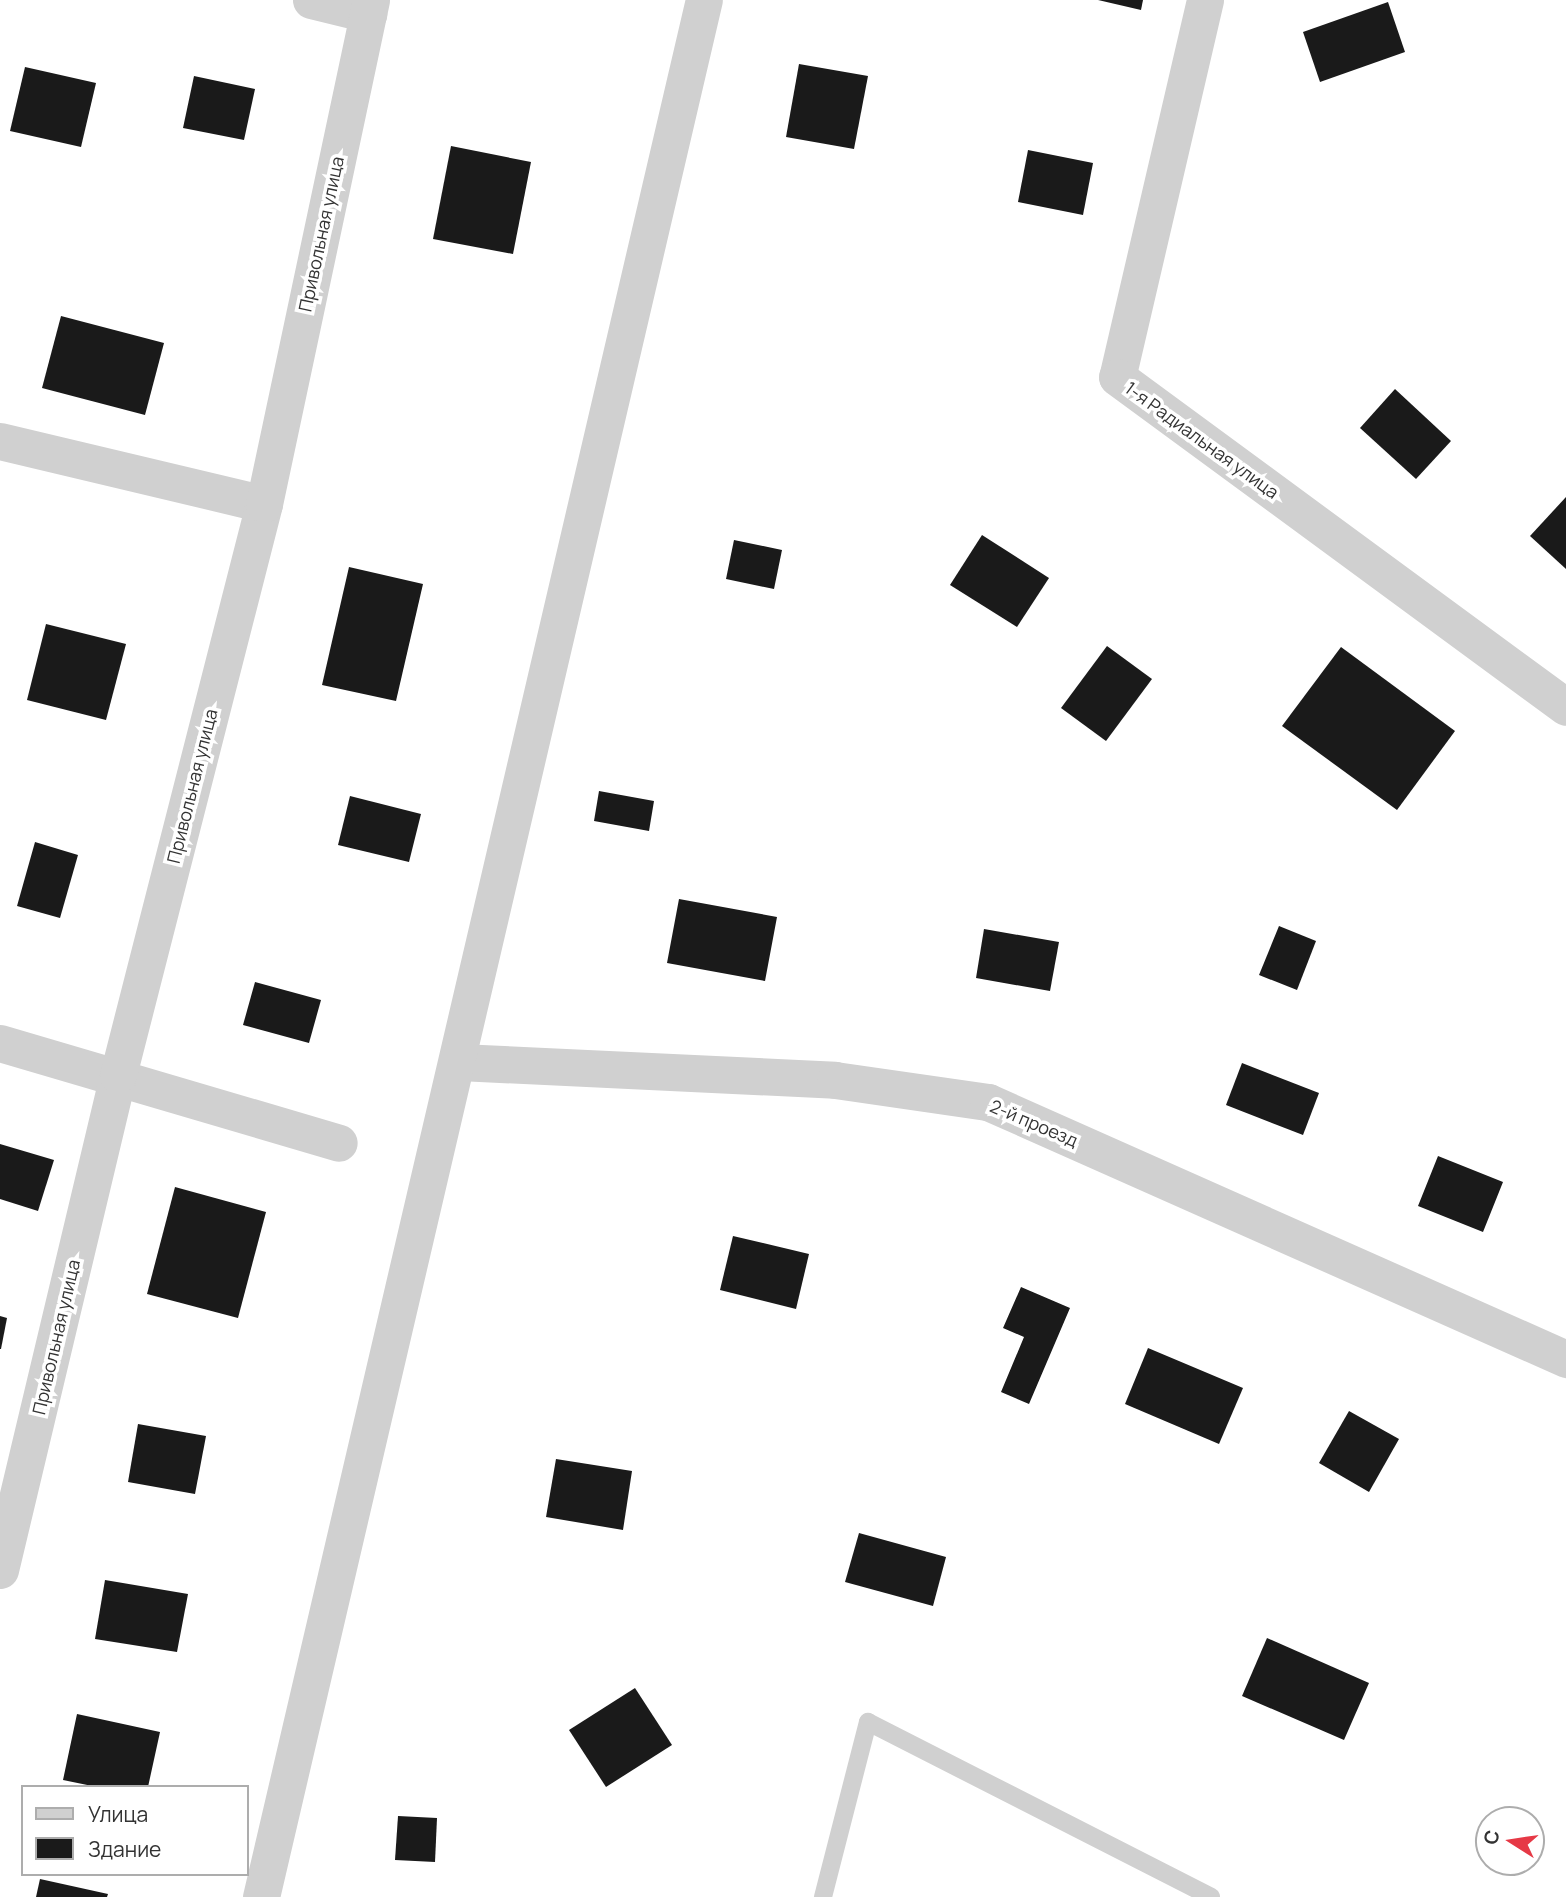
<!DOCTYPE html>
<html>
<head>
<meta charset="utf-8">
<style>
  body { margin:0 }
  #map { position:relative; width:1566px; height:1897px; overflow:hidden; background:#fff; font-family:Manrope,sans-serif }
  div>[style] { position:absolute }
  .building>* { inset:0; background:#1a1a1a }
  .service>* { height:18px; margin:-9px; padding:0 9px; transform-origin:9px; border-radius:9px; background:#d0d0d0 }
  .minor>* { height:37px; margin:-18.5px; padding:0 18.5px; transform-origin:18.5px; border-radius:18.5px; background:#d0d0d0 }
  span { translate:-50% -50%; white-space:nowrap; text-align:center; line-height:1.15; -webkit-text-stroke:7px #fff; paint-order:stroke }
  .street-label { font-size:18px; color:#333 }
  .legend { position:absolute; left:21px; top:1785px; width:228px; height:91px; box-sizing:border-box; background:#fff; border:2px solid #adadad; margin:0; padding:9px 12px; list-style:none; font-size:21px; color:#333 }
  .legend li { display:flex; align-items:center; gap:14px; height:35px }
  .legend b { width:35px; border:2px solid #adadad }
  .north { position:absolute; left:1475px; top:1806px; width:70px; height:70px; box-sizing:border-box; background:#fff; border:2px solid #adadad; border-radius:50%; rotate:282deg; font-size:19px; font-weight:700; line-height:28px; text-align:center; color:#333 }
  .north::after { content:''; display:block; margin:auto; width:24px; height:32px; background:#e63946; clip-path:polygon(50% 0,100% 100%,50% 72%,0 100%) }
</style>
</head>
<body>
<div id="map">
  <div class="building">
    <div style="clip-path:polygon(1098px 0,1143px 0,1141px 10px)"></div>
    <div style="clip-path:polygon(1388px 2px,1405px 52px,1320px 82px,1303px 32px)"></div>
    <div style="clip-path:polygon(799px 64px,868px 76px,854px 149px,786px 137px)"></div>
    <div style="clip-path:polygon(25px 67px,96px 83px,81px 147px,10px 131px)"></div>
    <div style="clip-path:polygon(194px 76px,255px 89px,244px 140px,183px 128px)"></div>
    <div style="clip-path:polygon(451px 146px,531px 162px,513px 254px,433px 239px)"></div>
    <div style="clip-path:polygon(1028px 150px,1093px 163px,1083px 215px,1018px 202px)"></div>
    <div style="clip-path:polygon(61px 316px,164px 343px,145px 415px,42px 388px)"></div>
    <div style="clip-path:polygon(1395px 389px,1451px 441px,1416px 479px,1360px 428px)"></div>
    <div style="clip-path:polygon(1566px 497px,1566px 569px,1530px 536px)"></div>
    <div style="clip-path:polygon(982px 535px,1049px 578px,1017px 627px,950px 585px)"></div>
    <div style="clip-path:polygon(734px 540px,782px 550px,774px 589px,726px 579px)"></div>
    <div style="clip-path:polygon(349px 567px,423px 584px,396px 701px,322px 685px)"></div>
    <div style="clip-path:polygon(46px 624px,126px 644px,106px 720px,27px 700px)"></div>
    <div style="clip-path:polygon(1107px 646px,1152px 679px,1106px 741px,1061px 708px)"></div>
    <div style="clip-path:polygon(1341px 647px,1455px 731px,1397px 810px,1282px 726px)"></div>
    <div style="clip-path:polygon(599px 791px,654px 801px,649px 831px,594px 821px)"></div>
    <div style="clip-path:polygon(350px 796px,421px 814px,409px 862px,338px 845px)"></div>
    <div style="clip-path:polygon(35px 842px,78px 855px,60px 918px,17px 906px)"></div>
    <div style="clip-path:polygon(679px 899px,777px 917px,765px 981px,667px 963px)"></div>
    <div style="clip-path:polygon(1279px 926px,1316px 941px,1297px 990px,1259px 975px)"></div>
    <div style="clip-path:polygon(984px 929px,1059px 942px,1050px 991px,976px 978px)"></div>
    <div style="clip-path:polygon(255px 982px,321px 1000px,309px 1043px,243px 1025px)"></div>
    <div style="clip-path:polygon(1242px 1063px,1319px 1093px,1303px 1135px,1226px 1105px)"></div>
    <div style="clip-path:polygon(0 1144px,54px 1160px,38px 1211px,0 1199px)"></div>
    <div style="clip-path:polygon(1438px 1156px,1503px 1182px,1483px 1232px,1418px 1206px)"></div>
    <div style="clip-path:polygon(175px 1187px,266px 1212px,238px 1318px,147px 1294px)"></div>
    <div style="clip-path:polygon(733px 1236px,809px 1254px,796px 1309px,720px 1290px)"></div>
    <div style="clip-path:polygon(1021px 1287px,1070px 1308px,1029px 1404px,1001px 1392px,1024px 1337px,1003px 1328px)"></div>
    <div style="clip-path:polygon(0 1316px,7px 1318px,1px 1349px,0 1349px)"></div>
    <div style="clip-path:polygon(1148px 1348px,1243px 1388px,1219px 1444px,1125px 1404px)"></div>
    <div style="clip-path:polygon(1349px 1411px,1399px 1439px,1369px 1492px,1319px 1463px)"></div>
    <div style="clip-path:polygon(138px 1424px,206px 1436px,195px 1494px,128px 1482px)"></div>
    <div style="clip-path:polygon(556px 1459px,632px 1471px,623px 1530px,546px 1517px)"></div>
    <div style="clip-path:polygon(859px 1533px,946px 1557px,933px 1606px,845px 1582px)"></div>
    <div style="clip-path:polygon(105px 1580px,188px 1594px,177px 1652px,95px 1639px)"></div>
    <div style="clip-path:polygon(1267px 1638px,1369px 1683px,1344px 1740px,1242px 1696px)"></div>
    <div style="clip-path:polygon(635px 1688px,672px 1745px,606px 1787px,569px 1730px)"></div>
    <div style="clip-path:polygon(77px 1714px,160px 1732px,148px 1787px,97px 1787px,63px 1780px)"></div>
    <div style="clip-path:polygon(398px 1816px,437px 1818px,435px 1862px,395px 1860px)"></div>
    <div style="clip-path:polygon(40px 1879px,108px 1894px,107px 1897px,36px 1897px)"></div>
  </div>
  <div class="service">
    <div style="left:823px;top:1897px;width:181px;rotate:-75.6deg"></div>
    <div style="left:868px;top:1722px;width:385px;rotate:27deg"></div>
  </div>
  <div class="minor">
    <div style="left:311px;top:0;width:59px;rotate:13.8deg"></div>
    <div style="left:1205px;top:0;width:387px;rotate:103.1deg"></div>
    <div style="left:1117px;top:377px;width:557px;rotate:36.31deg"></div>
    <div style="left:0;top:441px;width:271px;rotate:13.4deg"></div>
    <div style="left:0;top:1043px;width:353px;rotate:16.4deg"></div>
    <div style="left:459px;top:1062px;width:376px;rotate:2.7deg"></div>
    <div style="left:835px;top:1080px;width:155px;rotate:8.2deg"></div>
    <div style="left:988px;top:1102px;width:633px;rotate:23.97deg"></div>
    <div style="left:0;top:1570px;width:509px;rotate:-76.59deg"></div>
    <div style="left:118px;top:1075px;width:589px;rotate:-75.66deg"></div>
    <div style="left:264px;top:504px;width:515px;rotate:-78.01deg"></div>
    <div style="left:261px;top:1897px;width:1948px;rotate:-76.86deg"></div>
  </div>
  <div class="street-label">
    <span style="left:321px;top:234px;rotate:-78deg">Привольная улица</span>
    <span style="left:1202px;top:440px;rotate:36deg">1-я Радиальная улица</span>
    <span style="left:192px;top:786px;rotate:-76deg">Привольная улица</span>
    <span style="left:1034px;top:1123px;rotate:23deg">2-й проезд</span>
    <span style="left:56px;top:1337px;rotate:-77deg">Привольная улица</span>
  </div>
  <ul class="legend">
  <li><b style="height:9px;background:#d0d0d0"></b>Улица</li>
  <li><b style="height:19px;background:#1a1a1a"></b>Здание</li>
  </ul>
  <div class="north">С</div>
</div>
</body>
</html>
